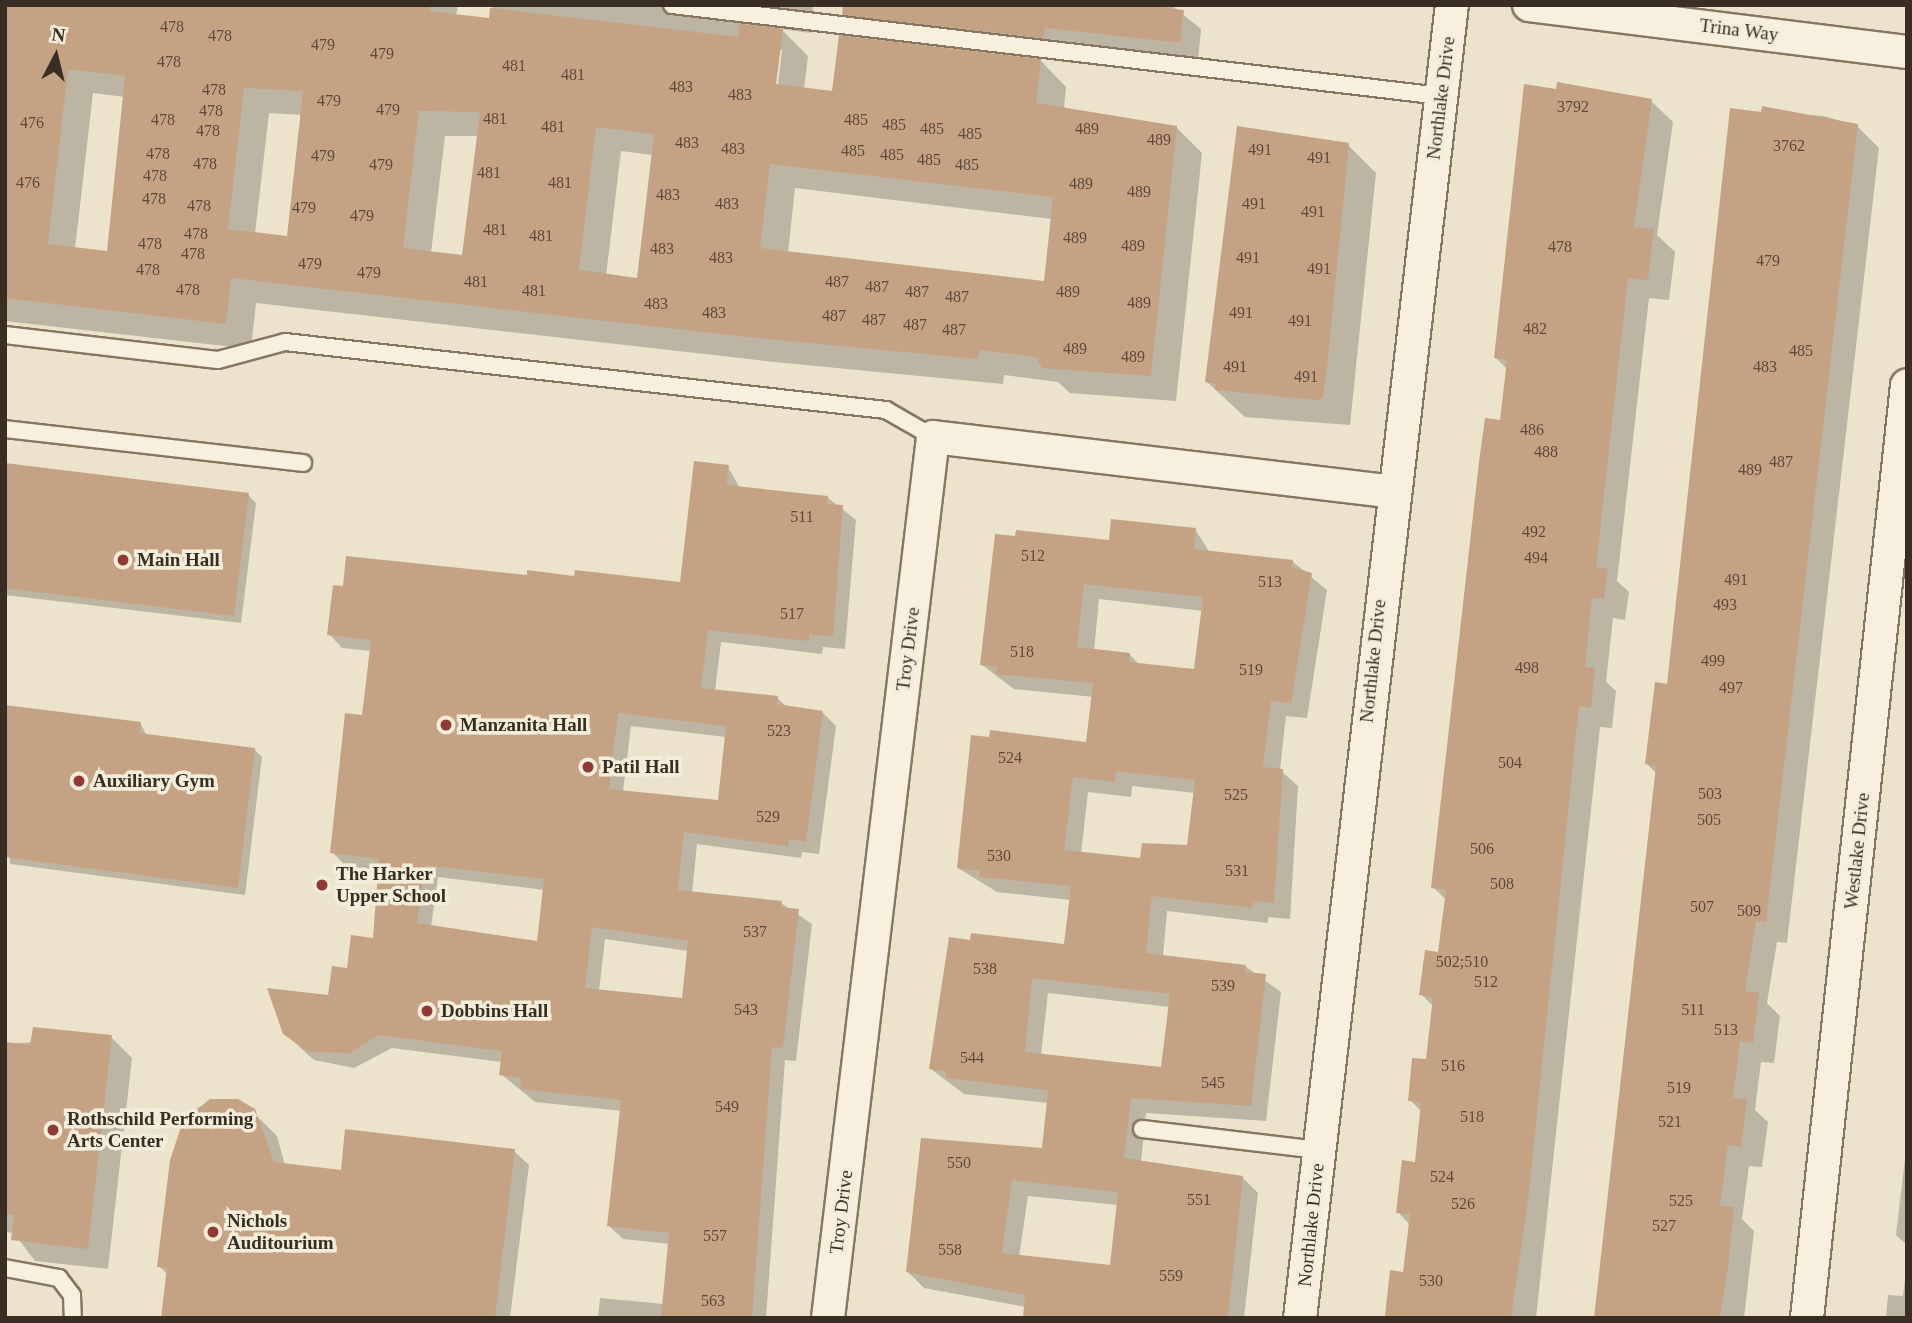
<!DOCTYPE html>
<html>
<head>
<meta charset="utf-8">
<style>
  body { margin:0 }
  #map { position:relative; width:1912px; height:1323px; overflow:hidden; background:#ebe3cc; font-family:"Times New Roman",serif }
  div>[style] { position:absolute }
  .shadow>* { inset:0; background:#0003 }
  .building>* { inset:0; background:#c6a285 }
  .roads { filter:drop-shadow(2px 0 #877661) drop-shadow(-2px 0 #877661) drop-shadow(0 2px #877661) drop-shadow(0 -2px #877661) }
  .service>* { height:16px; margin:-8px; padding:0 8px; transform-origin:8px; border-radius:8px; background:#f7f0df }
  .minor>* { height:32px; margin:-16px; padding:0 16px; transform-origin:16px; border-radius:16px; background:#f7f0df }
  .dots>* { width:19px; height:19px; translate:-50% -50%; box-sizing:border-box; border:4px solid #f3eddb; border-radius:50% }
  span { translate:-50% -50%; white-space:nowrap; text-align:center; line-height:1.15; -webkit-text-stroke:7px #f3eddb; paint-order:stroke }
  .number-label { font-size:16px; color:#5c4b3c }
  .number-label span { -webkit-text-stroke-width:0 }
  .street-label { font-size:19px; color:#392e23 }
  .poi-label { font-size:19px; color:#392e23; font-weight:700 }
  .left { translate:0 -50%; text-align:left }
  .frame { position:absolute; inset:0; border:7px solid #392e23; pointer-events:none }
  .north { position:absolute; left:21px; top:21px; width:70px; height:70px; -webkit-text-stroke:5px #f3eddb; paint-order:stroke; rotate:7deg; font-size:19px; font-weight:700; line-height:28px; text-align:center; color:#392e23 }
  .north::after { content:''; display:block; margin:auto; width:24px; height:32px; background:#392e23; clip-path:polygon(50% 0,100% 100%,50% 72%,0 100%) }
</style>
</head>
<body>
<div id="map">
  <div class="shadow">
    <div style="clip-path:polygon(evenodd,5px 5px,458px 5px,456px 16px,490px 20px,493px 5px,813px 5px,811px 33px,781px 29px,808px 56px,804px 89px,834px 93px,1041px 61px,1066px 87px,1064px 109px,1176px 127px,1202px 153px,1176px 401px,1070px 393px,1058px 382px,1004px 375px,1003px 384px,774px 362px,256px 303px,251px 349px,5px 321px,5px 5px,779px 50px,782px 50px,777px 93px,774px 92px,779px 50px,5px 5px,93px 93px,125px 97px,108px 253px,75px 249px,93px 93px,5px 5px,269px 113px,302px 115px,288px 238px,255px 234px,269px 113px,5px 5px,445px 136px,479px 136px,463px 257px,431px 253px,445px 136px,5px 5px,621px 151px,653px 155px,639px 280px,606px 276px,621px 151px,5px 5px,795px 188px,1052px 219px,1045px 283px,788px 253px,795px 188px)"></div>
    <div style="clip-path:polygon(848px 5px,1171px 5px,1201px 29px,1198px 60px,865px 32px,847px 14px)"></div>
    <div style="clip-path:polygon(1651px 101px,1673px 122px,1657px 235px,1675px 252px,1669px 300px,1649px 298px,1617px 581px,1629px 592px,1625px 620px,1613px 618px,1606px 682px,1616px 691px,1612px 728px,1600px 727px,1536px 1318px,1390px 1318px,1392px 1272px,1404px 1273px,1410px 1225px,1398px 1212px,1417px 1164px,1422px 1112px,1410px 1100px,1427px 1061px,1434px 1007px,1421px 994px,1440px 954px,1446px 900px,1433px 887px,1508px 370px,1496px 358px)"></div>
    <div style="clip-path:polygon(1732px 110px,1824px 116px,1857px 126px,1879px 148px,1787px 943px,1777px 942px,1767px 1003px,1780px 1016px,1774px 1063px,1761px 1062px,1755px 1110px,1768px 1122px,1762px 1167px,1749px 1166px,1742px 1219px,1754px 1231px,1744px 1318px,1596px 1318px,1657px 774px,1647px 764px,1668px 686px)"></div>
    <div style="clip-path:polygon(1348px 145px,1376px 173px,1350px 425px,1245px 417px,1207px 382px)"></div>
    <div style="clip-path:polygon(5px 465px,248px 495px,256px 503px,241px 623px,5px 595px)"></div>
    <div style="clip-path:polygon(evenodd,728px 467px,740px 488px,827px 497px,856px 520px,845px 649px,823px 647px,822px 654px,721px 642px,715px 691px,777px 698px,787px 707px,823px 713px,836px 726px,819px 854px,802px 852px,801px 858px,697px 844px,692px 893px,781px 903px,812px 924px,796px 1061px,785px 1060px,766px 1318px,598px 1318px,600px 1298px,664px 1304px,670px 1244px,623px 1239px,609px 1226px,622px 1111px,535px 1102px,501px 1074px,502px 1062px,392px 1048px,354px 1068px,314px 1060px,284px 1033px,330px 997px,375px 940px,382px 870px,346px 866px,332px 852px,364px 717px,371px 651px,342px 648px,329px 634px,528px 577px,682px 584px,728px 467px,631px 726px,726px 737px,720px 802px,623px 792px,631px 726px,728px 467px,438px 877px,545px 890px,538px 943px,431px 927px,438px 877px,728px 467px,605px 939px,688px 951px,683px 1000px,599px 991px,605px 939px)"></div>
    <div style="clip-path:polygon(evenodd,1195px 529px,1210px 553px,1292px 561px,1327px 590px,1307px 718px,1286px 716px,1280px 770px,1298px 786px,1290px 919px,1268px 917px,1268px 923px,1167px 911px,1163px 956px,1245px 966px,1281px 992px,1266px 1121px,1146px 1113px,1141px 1162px,1242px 1177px,1258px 1193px,1244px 1318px,1024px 1318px,1026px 1307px,924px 1288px,908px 1272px,1043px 1150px,1049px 1103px,964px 1094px,931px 1069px,1066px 946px,1071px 900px,997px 892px,958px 868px,1088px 744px,1094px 697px,1014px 689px,982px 665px,1111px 542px,1195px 529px,1099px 599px,1203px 611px,1195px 671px,1140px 665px,1130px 655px,1094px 650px,1099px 599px,1195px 529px,1132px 786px,1195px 793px,1189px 847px,1142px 860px,1081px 854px,1088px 792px,1131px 797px,1132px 786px,1195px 529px,1048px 993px,1170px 1007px,1162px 1069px,1041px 1055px,1048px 993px,1195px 529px,1028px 1196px,1118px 1205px,1111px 1267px,1019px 1257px,1028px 1196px)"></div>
    <div style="clip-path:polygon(5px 707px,140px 723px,147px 736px,254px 749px,262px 757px,245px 895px,10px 864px)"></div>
    <div style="clip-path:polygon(111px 1037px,132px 1058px,108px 1269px,35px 1261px,14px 1233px,5px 1232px,5px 1044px)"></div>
    <div style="clip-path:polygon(211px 1101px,237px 1101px,262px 1121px,277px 1136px,285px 1165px,342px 1172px,514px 1151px,529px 1165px,510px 1318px,163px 1318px,168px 1275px,159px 1266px,172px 1160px,192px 1111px)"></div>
    <div style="clip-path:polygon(1907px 1141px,1907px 1245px,1896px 1235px)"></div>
    <div style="clip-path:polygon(1907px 1261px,1907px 1318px,1886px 1318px,1888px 1295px,1903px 1296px)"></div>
  </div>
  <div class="building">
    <div style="clip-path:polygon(evenodd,5px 5px,429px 5px,429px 11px,489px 18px,490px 8px,739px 37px,739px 24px,783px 29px,776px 84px,832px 91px,839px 35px,1041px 59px,1036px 103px,1177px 126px,1151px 376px,1042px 368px,1036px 357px,979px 350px,978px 359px,747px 337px,231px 278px,226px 324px,5px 298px,5px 5px,68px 69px,125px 76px,107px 251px,48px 244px,68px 69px,5px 5px,244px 88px,303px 91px,287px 236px,228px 229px,244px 88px,5px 5px,419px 111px,480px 112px,462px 255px,403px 248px,419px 111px,5px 5px,596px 127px,654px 134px,637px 278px,579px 270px,596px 127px,5px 5px,770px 164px,1053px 197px,1044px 281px,760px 248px,770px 164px)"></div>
    <div style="clip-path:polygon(843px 5px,1143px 5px,1184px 10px,1180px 43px,1045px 28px,1044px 38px,842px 15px)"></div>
    <div style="clip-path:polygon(1557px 82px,1652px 99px,1634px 227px,1654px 229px,1648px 280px,1628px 278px,1596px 567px,1608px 569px,1604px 599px,1592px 598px,1585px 667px,1595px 668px,1591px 708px,1579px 706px,1528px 1201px,1511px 1318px,1385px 1316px,1390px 1270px,1403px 1272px,1410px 1214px,1396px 1213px,1402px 1160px,1415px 1162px,1421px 1102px,1408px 1101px,1412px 1058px,1426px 1059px,1433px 997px,1419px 995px,1425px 950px,1438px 952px,1446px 890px,1431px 888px,1479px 462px,1485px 418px,1500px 420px,1507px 360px,1494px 358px,1524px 84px,1556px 89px)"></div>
    <div style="clip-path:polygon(1762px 106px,1858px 124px,1766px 922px,1756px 921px,1745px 991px,1759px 993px,1753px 1043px,1740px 1041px,1733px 1098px,1747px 1099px,1741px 1147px,1728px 1145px,1720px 1206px,1734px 1207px,1728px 1267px,1720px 1318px,1594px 1318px,1656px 766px,1645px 764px,1655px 682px,1667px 684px,1730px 108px,1761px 112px)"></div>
    <div style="clip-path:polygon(1237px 126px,1349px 143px,1328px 359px,1323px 398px,1317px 400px,1215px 390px,1216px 384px,1205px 382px)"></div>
    <div style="clip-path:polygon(evenodd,694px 461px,729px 465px,726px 485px,828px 496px,827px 504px,843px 505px,833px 637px,810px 634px,809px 641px,708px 630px,701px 688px,778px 696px,777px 704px,823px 711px,806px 842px,789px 839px,788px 846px,684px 832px,678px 890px,782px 901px,781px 907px,799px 909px,783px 1048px,772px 1047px,752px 1318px,661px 1318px,669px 1233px,607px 1226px,621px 1100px,520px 1089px,521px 1078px,499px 1075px,502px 1051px,378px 1035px,350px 1053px,309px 1052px,283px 1034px,267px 988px,328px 995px,332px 966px,347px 968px,351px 935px,373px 938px,379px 859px,330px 853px,345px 713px,362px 715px,371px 640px,327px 635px,333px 585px,343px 586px,346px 556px,527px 575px,527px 570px,574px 576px,575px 570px,680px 582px,694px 461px,618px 713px,726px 726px,718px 800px,609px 789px,618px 713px,694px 461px,425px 865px,544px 879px,537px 941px,417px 923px,425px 865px,694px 461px,592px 927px,688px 941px,682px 998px,585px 988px,592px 927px)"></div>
    <div style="clip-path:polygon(5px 463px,249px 493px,234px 616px,5px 588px)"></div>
    <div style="clip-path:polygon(evenodd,1111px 519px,1196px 528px,1194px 549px,1293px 560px,1292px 567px,1312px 573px,1291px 703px,1271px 701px,1263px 767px,1283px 769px,1274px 903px,1253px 901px,1252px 908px,1152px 896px,1146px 953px,1246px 965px,1245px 972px,1266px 974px,1251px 1106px,1131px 1098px,1124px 1158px,1243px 1176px,1228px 1318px,1023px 1318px,1025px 1295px,906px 1272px,921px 1138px,1042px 1148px,1048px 1090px,946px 1078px,946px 1071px,929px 1069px,949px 937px,970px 940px,971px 933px,1064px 944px,1071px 886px,979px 877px,980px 871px,957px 868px,971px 735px,989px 737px,990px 730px,1086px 742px,1093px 683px,996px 674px,997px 667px,980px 665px,995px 534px,1015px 536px,1016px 530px,1109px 540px,1111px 519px,1084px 584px,1203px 597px,1194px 669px,1129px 662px,1130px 653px,1077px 647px,1084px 584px,1111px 519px,1116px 771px,1195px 780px,1187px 845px,1142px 843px,1140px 858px,1064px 850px,1073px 777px,1115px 782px,1116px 771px,1111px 519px,1032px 978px,1170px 994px,1161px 1067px,1025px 1052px,1032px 978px,1111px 519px,1012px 1180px,1118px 1192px,1110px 1265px,1002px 1253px,1012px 1180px)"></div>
    <div style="clip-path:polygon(5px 705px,141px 722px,139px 733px,255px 748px,238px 888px,5px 857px)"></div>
    <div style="clip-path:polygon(33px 1027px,112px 1035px,88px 1249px,11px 1240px,14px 1215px,5px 1214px,5px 1042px,30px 1045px)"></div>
    <div style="clip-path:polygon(210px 1099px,238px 1099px,255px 1109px,274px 1162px,341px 1170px,345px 1129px,515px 1149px,495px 1318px,161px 1318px,167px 1268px,157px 1267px,170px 1160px,183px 1121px)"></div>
  </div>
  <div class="roads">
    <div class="service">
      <div style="left:672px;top:5px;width:774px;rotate:6.75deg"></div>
      <div style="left:5px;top:335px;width:214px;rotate:6.7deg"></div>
      <div style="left:218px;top:360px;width:69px;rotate:-15deg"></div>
      <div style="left:285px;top:342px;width:605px;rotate:6.46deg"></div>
      <div style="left:886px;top:410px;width:54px;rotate:29.9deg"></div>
      <div style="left:5px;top:429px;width:300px;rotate:6.5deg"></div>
      <div style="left:1142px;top:1129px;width:178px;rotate:6.8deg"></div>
      <div style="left:5px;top:1268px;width:55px;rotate:10.5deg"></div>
      <div style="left:59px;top:1278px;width:21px;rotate:53deg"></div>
      <div style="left:72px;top:1295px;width:23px;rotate:88deg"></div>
    </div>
    <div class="minor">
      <div style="left:1529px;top:5px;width:381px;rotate:7.1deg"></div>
      <div style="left:828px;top:1318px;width:887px;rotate:-83.2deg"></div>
      <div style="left:933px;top:437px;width:461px;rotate:6.8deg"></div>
      <div style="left:1300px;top:1318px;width:1322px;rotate:-83.4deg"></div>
      <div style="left:1807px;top:1318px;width:938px;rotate:-83.88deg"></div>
    </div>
  </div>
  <div class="dots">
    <div style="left:123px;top:560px;background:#913937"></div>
    <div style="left:446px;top:725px;background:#913937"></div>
    <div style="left:588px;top:767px;background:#913937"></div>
    <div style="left:79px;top:781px;background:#913937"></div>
    <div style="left:322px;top:885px;background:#913937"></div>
    <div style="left:427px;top:1011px;background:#913937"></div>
    <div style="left:53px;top:1130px;background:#913937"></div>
    <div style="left:213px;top:1232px;background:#913937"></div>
  </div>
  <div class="number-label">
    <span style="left:172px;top:27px">478</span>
    <span style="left:220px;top:36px">478</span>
    <span style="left:323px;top:45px">479</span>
    <span style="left:382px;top:54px">479</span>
    <span style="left:169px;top:62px">478</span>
    <span style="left:514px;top:66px">481</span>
    <span style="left:573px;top:75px">481</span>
    <span style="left:681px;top:87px">483</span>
    <span style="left:214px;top:90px">478</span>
    <span style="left:740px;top:95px">483</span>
    <span style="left:329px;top:101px">479</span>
    <span style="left:1573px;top:107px">3792</span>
    <span style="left:388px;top:110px">479</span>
    <span style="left:211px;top:111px">478</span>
    <span style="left:495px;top:119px">481</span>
    <span style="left:163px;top:120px">478</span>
    <span style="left:856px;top:120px">485</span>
    <span style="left:32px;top:123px">476</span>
    <span style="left:894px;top:125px">485</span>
    <span style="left:553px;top:127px">481</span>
    <span style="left:932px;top:129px">485</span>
    <span style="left:1087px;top:129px">489</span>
    <span style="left:208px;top:131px">478</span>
    <span style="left:970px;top:134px">485</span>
    <span style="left:1159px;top:140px">489</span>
    <span style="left:687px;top:143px">483</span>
    <span style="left:1789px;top:146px">3762</span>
    <span style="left:733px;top:149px">483</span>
    <span style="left:1260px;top:150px">491</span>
    <span style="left:853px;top:151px">485</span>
    <span style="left:158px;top:154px">478</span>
    <span style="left:892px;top:155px">485</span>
    <span style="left:323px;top:156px">479</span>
    <span style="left:1319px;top:158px">491</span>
    <span style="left:929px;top:160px">485</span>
    <span style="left:205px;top:164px">478</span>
    <span style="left:381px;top:165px">479</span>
    <span style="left:967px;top:165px">485</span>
    <span style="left:489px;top:173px">481</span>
    <span style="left:155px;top:176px">478</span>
    <span style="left:28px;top:183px">476</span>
    <span style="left:560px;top:183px">481</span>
    <span style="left:1081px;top:184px">489</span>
    <span style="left:1139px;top:192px">489</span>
    <span style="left:668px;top:195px">483</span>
    <span style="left:154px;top:199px">478</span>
    <span style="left:727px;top:204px">483</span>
    <span style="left:1254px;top:204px">491</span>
    <span style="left:199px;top:206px">478</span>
    <span style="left:304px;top:208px">479</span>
    <span style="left:1313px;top:212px">491</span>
    <span style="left:362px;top:216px">479</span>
    <span style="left:495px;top:230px">481</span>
    <span style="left:196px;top:234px">478</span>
    <span style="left:541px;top:236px">481</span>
    <span style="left:1075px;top:238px">489</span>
    <span style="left:150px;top:244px">478</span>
    <span style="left:1133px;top:246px">489</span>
    <span style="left:1560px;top:247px">478</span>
    <span style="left:662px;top:249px">483</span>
    <span style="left:193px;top:254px">478</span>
    <span style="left:721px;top:258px">483</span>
    <span style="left:1248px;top:258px">491</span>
    <span style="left:1768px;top:261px">479</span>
    <span style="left:310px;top:264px">479</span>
    <span style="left:1319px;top:269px">491</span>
    <span style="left:148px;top:270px">478</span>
    <span style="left:369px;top:273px">479</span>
    <span style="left:476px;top:282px">481</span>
    <span style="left:837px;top:282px">487</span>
    <span style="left:877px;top:287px">487</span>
    <span style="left:188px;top:290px">478</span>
    <span style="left:534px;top:291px">481</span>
    <span style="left:917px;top:292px">487</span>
    <span style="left:1068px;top:292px">489</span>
    <span style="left:957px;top:297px">487</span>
    <span style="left:1139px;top:303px">489</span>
    <span style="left:656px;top:304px">483</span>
    <span style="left:714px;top:313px">483</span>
    <span style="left:1241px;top:313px">491</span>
    <span style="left:834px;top:316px">487</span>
    <span style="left:874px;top:320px">487</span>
    <span style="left:1300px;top:321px">491</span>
    <span style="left:915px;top:325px">487</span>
    <span style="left:1535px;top:329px">482</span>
    <span style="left:954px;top:330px">487</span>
    <span style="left:1075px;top:349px">489</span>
    <span style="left:1801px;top:351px">485</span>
    <span style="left:1133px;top:357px">489</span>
    <span style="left:1235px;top:367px">491</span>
    <span style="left:1765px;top:367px">483</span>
    <span style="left:1306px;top:377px">491</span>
    <span style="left:1532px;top:430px">486</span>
    <span style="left:1546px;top:452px">488</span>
    <span style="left:1781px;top:462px">487</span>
    <span style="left:1750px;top:470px">489</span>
    <span style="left:802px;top:517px">511</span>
    <span style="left:1534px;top:532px">492</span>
    <span style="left:1033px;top:556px">512</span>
    <span style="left:1536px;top:558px">494</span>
    <span style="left:1736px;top:580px">491</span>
    <span style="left:1270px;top:582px">513</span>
    <span style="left:1725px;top:605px">493</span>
    <span style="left:792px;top:614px">517</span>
    <span style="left:1022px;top:652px">518</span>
    <span style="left:1713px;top:661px">499</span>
    <span style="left:1527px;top:668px">498</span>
    <span style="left:1251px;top:670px">519</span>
    <span style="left:1731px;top:688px">497</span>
    <span style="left:779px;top:731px">523</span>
    <span style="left:1010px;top:758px">524</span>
    <span style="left:1510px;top:763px">504</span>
    <span style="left:1710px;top:794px">503</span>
    <span style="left:1236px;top:795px">525</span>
    <span style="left:768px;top:817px">529</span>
    <span style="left:1709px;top:820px">505</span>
    <span style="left:1482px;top:849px">506</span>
    <span style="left:999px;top:856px">530</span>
    <span style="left:1237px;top:871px">531</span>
    <span style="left:1502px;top:884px">508</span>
    <span style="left:1702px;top:907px">507</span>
    <span style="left:1749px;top:911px">509</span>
    <span style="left:755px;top:932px">537</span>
    <span style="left:1462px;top:962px">502;510</span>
    <span style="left:985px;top:969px">538</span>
    <span style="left:1486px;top:982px">512</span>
    <span style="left:1223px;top:986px">539</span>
    <span style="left:746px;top:1010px">543</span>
    <span style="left:1693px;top:1010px">511</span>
    <span style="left:1726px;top:1030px">513</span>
    <span style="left:972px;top:1058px">544</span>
    <span style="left:1453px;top:1066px">516</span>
    <span style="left:1213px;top:1083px">545</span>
    <span style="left:1679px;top:1088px">519</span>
    <span style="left:727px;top:1107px">549</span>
    <span style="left:1472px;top:1117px">518</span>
    <span style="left:1670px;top:1122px">521</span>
    <span style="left:959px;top:1163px">550</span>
    <span style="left:1442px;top:1177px">524</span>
    <span style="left:1199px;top:1200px">551</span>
    <span style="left:1681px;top:1201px">525</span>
    <span style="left:1463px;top:1204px">526</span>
    <span style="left:1664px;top:1226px">527</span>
    <span style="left:715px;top:1236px">557</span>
    <span style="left:950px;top:1250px">558</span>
    <span style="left:1171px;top:1276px">559</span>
    <span style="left:1431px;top:1281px">530</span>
    <span style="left:713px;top:1301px">563</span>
  </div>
  <div class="street-label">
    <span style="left:1739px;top:30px;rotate:7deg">Trina Way</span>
    <span style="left:1441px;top:98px;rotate:-83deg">Northlake Drive</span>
    <span style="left:908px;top:649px;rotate:-83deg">Troy Drive</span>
    <span style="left:1373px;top:661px;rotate:-84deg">Northlake Drive</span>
    <span style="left:1857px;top:851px;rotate:-84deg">Westlake Drive</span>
    <span style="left:841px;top:1212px;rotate:-83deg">Troy Drive</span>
    <span style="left:1311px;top:1225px;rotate:-84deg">Northlake Drive</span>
  </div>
  <div class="poi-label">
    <span class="left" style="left:137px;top:560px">Main Hall</span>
    <span class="left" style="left:460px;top:725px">Manzanita Hall</span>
    <span class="left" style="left:602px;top:767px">Patil Hall</span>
    <span class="left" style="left:93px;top:781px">Auxiliary Gym</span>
    <span class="left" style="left:336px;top:885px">The Harker<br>Upper School</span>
    <span class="left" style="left:441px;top:1011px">Dobbins Hall</span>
    <span class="left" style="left:67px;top:1130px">Rothschild Performing<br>Arts Center</span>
    <span class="left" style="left:227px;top:1232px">Nichols<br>Auditourium</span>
  </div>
  <div class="frame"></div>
  <div class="north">N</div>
</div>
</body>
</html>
